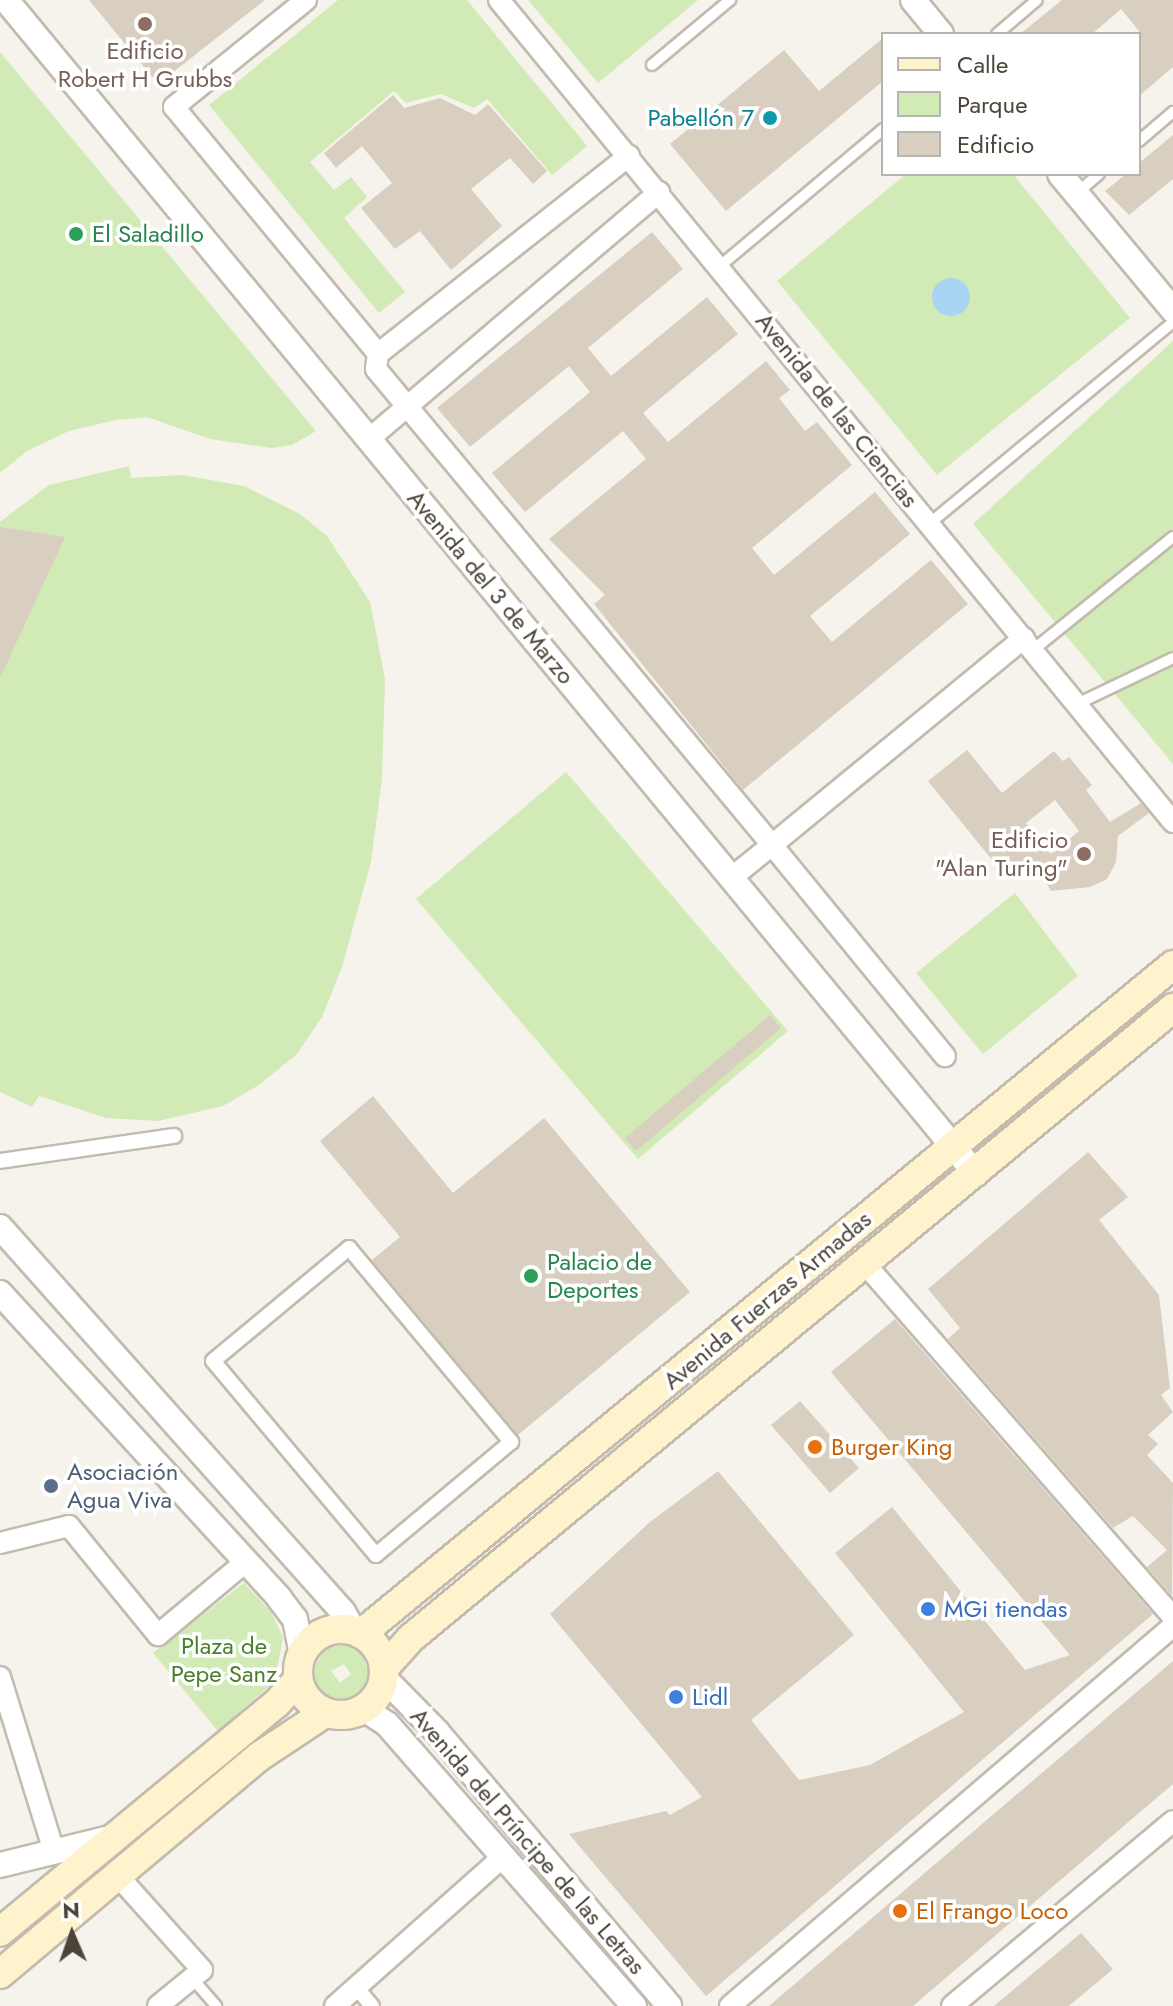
<!DOCTYPE html>
<html>
<head>
<meta charset="utf-8">
<style>
  body { margin:0 }
  #map { position:relative; width:1173px; height:2006px; overflow:hidden; background:#f6f3ec; font-family:Jost,sans-serif }
  div>[style] { position:absolute }
  .green>* { inset:0; background:#d2eab5 }
  .water>* { inset:0; background:#a9d4f2 }
  .round { border-radius:50% }
  .building>* { inset:0; background:#d8cfc1 }
  .roads { filter:drop-shadow(2px 0 #c2bbae) drop-shadow(-2px 0 #c2bbae) drop-shadow(0 2px #c2bbae) drop-shadow(0 -2px #c2bbae) }
  .service>* { height:10px; margin:-5px; padding:0 5px; transform-origin:5px; border-radius:5px; background:#fff }
  .pedestrian>* { height:14px; margin:-7px; padding:0 7px; transform-origin:7px; border-radius:7px; background:#fff }
  .minor>* { height:20px; margin:-10px; padding:0 10px; transform-origin:10px; border-radius:10px; background:#fff }
  .tertiary>* { height:24px; margin:-12px; padding:0 12px; transform-origin:12px; border-radius:12px; background:#fff }
  .secondary>* { height:28px; margin:-14px; padding:0 14px; transform-origin:14px; border-radius:14px; background:#fff3cd }
  .secondary>.ring { margin:-14px; padding:0; box-sizing:content-box; background:none; border:28px solid #fff3cd; border-radius:50% }
  .dots>* { width:22px; height:22px; translate:-50% -50%; box-sizing:border-box; border:4px solid #fff; border-radius:50% }
  span { translate:-50% -50%; white-space:nowrap; text-align:center; line-height:1.15; -webkit-text-stroke:7px #fff; paint-order:stroke }
  .education-label { font-size:24px; color:#785e54 }
  .right { translate:-100% -50%; text-align:right }
  .culture-label { font-size:24px; color:#0d838f }
  .leisure-label { font-size:24px; color:#27864d }
  .left { translate:0 -50%; text-align:left }
  .street-label { font-size:24px; color:#4b4439 }
  .food-label { font-size:24px; color:#c56008 }
  .service-label { font-size:24px; color:#4e5e75 }
  .shop-label { font-size:24px; color:#366cbe }
  .park-label { font-size:24px; color:#4a7f2a }
  .legend { position:absolute; left:881px; top:32px; width:260px; height:144px; box-sizing:border-box; background:#fff; border:2px solid #b7b4b0; margin:0; padding:10px 14px; list-style:none; font-size:24px; color:#4b4439 }
  .legend li { display:flex; align-items:center; gap:16px; height:40px }
  .legend b { width:40px; border:2px solid #b7b4b0 }
  .north { position:absolute; left:32px; top:1894px; width:80px; height:80px; -webkit-text-stroke:6px #fff; paint-order:stroke; rotate:358deg; font-size:22px; font-weight:700; line-height:32px; text-align:center; color:#4b4439 }
  .north::after { content:''; display:block; margin:auto; width:28px; height:36px; background:#4b4439; clip-path:polygon(50% 0,100% 100%,50% 72%,0 100%) }
</style>
</head>
<body>
<div id="map">
  <div class="green">
    <div style="clip-path:polygon(338px 0,467px 0,587px 146px,552px 175px,487px 99px,474px 108px,441px 94px,406px 103px,394px 91px,310px 162px,334px 190px,351px 177px,367px 197px,344px 218px,405px 292px,379px 313px,209px 105px)"></div>
    <div style="clip-path:polygon(528px 0,698px 0,598px 83px)"></div>
    <div style="clip-path:polygon(0 52px,316px 431px,292px 445px,272px 448px,210px 439px,147px 417px,116px 420px,69px 431px,27px 451px,0 473px)"></div>
    <div style="clip-path:polygon(906px 174px,1013px 174px,1130px 318px,937px 475px,777px 281px)"></div>
    <div style="clip-path:polygon(1173px 341px,1173px 764px,973px 524px)"></div>
    <div style="clip-path:polygon(129px 466px,131px 478px,183px 475px,244px 486px,300px 514px,327px 536px,370px 602px,385px 679px,382px 778px,371px 862px,342px 967px,322px 1017px,297px 1054px,259px 1085px,223px 1106px,158px 1121px,106px 1118px,39px 1096px,32px 1107px,0 1092px,0 522px,49px 485px)"></div>
    <div style="clip-path:polygon(566px 772px,788px 1031px,638px 1159px,416px 899px)"></div>
    <div style="clip-path:polygon(1015px 893px,1078px 976px,983px 1054px,916px 973px)"></div>
    <div style="clip-path:polygon(244px 1583px,271px 1612px,283px 1637px,275px 1681px,218px 1731px,153px 1653px)"></div>
    <div style="clip-path:polygon(evenodd,345px 1645px,362px 1653px,369px 1675px,362px 1692px,341px 1702px,323px 1696px,312px 1671px,326px 1648px,345px 1645px,344px 1664px,351px 1674px,340px 1683px,331px 1671px,344px 1664px)"></div>
  </div>
  <div class="water">
    <div class="round" style="left:932px;top:278px;width:38px;height:38px"></div>
  </div>
  <div class="building">
    <div style="clip-path:polygon(89px 0,265px 0,158px 84px)"></div>
    <div style="clip-path:polygon(1062px 0,1173px 0,1173px 67px,1139px 96px,1139px 31px,1121px 9px,1092px 34px,1020px 34px)"></div>
    <div style="clip-path:polygon(883px 38px,883px 81px,726px 211px,670px 144px,784px 50px,819px 91px)"></div>
    <div style="clip-path:polygon(393px 95px,404px 108px,440px 98px,475px 115px,488px 104px,547px 171px,533px 184px,510px 158px,471px 189px,502px 226px,451px 270px,420px 231px,395px 249px,361px 208px,392px 183px,362px 146px,336px 168px,324px 153px)"></div>
    <div style="clip-path:polygon(1173px 135px,1173px 179px,1129px 215px,1105px 191px,1126px 174px,1139px 174px,1139px 163px)"></div>
    <div style="clip-path:polygon(652px 232px,683px 269px,588px 348px,611px 376px,707px 297px,738px 334px,643px 413px,668px 442px,766px 361px,790px 390px,779px 398px,805px 431px,817px 422px,852px 465px,752px 548px,774px 575px,875px 492px,910px 534px,810px 616px,832px 642px,931px 560px,968px 604px,743px 790px,594px 604px,605px 595px,549px 539px,646px 459px,623px 431px,525px 512px,492px 473px,590px 392px,569px 366px,470px 447px,437px 408px)"></div>
    <div style="clip-path:polygon(0 527px,65px 537px,1px 676px,0 676px)"></div>
    <div style="clip-path:polygon(evenodd,967px 750px,1002px 793px,1054px 751px,1063px 761px,1069px 757px,1092px 785px,1086px 790px,1110px 822px,1141px 803px,1149px 813px,1118px 836px,1116px 862px,1107px 879px,1090px 887px,1051px 891px,1030px 857px,1006px 877px,928px 781px,967px 750px,1055px 800px,1079px 831px,1051px 854px,1026px 823px,1055px 800px)"></div>
    <div style="clip-path:polygon(770px 1015px,781px 1028px,636px 1151px,625px 1138px)"></div>
    <div style="clip-path:polygon(373px 1096px,453px 1193px,544px 1118px,690px 1292px,518px 1435px,372px 1260px,400px 1237px,320px 1141px)"></div>
    <div style="clip-path:polygon(1088px 1152px,1128px 1197px,1099px 1220px,1159px 1295px,1170px 1388px,1161px 1395px,1173px 1412px,1148px 1435px,1158px 1444px,1147px 1455px,1173px 1483px,1172px 1596px,1147px 1567px,1167px 1550px,1133px 1516px,1113px 1528px,948px 1339px,960px 1328px,928px 1289px)"></div>
    <div style="clip-path:polygon(895px 1319px,1153px 1614px,706px 1996px,569px 1834px,666px 1811px,670px 1815px,702px 1797px,550px 1614px,650px 1522px,718px 1471px,854px 1635px,751px 1720px,799px 1780px,870px 1765px,964px 1712px,835px 1553px,892px 1507px,1025px 1670px,1070px 1655px,831px 1372px)"></div>
    <div style="clip-path:polygon(800px 1401px,859px 1468px,830px 1493px,771px 1425px)"></div>
    <div style="clip-path:polygon(1173px 1661px,1173px 1784px,913px 2006px,769px 2006px)"></div>
    <div style="clip-path:polygon(1081px 1933px,1113px 1969px,1069px 2006px,994px 2006px)"></div>
  </div>
  <div class="roads">
    <div class="service">
      <div style="left:997px;top:34px;width:52px;rotate:-40.4deg"></div>
      <div style="left:652px;top:65px;width:102px;rotate:-39.8deg"></div>
      <div style="left:1139px;top:141px;width:45px;rotate:-40.5deg"></div>
      <div style="left:1077px;top:193px;width:29px;rotate:-41deg"></div>
      <div style="left:720px;top:266px;width:213px;rotate:-40deg"></div>
      <div style="left:929px;top:524px;width:317px;rotate:-39.6deg"></div>
      <div style="left:1033px;top:650px;width:180px;rotate:-38.9deg"></div>
      <div style="left:1077px;top:704px;width:106px;rotate:-25.6deg"></div>
      <div style="left:192px;top:1978px;width:37px;rotate:49deg"></div>
    </div>
    <div class="pedestrian">
      <div style="left:0;top:1161px;width:176px;rotate:-8.2deg"></div>
      <div style="left:349px;top:1248px;width:253px;rotate:50.1deg"></div>
      <div style="left:511px;top:1442px;width:176px;rotate:140.1deg"></div>
      <div style="left:376px;top:1555px;width:253px;rotate:-130deg"></div>
      <div style="left:213px;top:1361px;width:177px;rotate:-39.7deg"></div>
      <div style="left:356px;top:1987px;width:25px;rotate:50deg"></div>
    </div>
    <div class="minor">
      <div style="left:306px;top:0;width:170px;rotate:141deg"></div>
      <div style="left:174px;top:107px;width:320px;rotate:50.4deg"></div>
      <div style="left:378px;top:354px;width:320px;rotate:-38.3deg"></div>
      <div style="left:499px;top:0;width:1063px;rotate:50.65deg"></div>
      <div style="left:378px;top:354px;width:15px;rotate:98deg"></div>
      <div style="left:376px;top:369px;width:619px;rotate:50.24deg"></div>
      <div style="left:772px;top:845px;width:326px;rotate:-39.4deg"></div>
      <div style="left:369px;top:439px;width:381px;rotate:-40.4deg"></div>
      <div style="left:731px;top:878px;width:53px;rotate:-38.8deg"></div>
      <div style="left:772px;top:845px;width:273px;rotate:50.7deg"></div>
      <div style="left:866px;top:1265px;width:467px;rotate:48.9deg"></div>
      <div style="left:0;top:1543px;width:71px;rotate:-13.8deg"></div>
      <div style="left:69px;top:1526px;width:141px;rotate:50.8deg"></div>
      <div style="left:158px;top:1635px;width:111px;rotate:-39.9deg"></div>
      <div style="left:0;top:1677px;width:182px;rotate:72.8deg"></div>
      <div style="left:118px;top:1876px;width:126px;rotate:48.2deg"></div>
      <div style="left:202px;top:1970px;width:57px;rotate:140.7deg"></div>
      <div style="left:335px;top:2006px;width:225px;rotate:-41.6deg"></div>
      <div style="left:730px;top:2006px;width:584px;rotate:-40.62deg"></div>
      <div style="left:952px;top:2006px;width:288px;rotate:-39.9deg"></div>
    </div>
    <div class="tertiary">
      <div style="left:6px;top:0;width:1523px;rotate:50.44deg"></div>
      <div style="left:913px;top:0;width:44px;rotate:50.5deg"></div>
      <div style="left:1060px;top:174px;width:177px;rotate:50.3deg"></div>
      <div style="left:0;top:1227px;width:516px;rotate:48.3deg"></div>
      <div style="left:343px;top:1612px;width:22px;rotate:60deg"></div>
      <div style="left:0;top:1293px;width:413px;rotate:47.5deg"></div>
      <div style="left:279px;top:1598px;width:26px;rotate:53deg"></div>
      <div style="left:295px;top:1619px;width:36px;rotate:79deg"></div>
      <div style="left:384px;top:1678px;width:76px;rotate:45.5deg"></div>
      <div style="left:437px;top:1732px;width:359px;rotate:49.7deg"></div>
      <div style="left:364px;top:1709px;width:27px;rotate:33deg"></div>
      <div style="left:387px;top:1724px;width:375px;rotate:48.8deg"></div>
      <div style="left:0;top:1865px;width:117px;rotate:-13.8deg"></div>
    </div>
    <div class="secondary">
      <div class="ring" style="left:298px;top:1629px;width:58px;height:58px"></div>
      <div style="left:361px;top:1634px;width:1052px;rotate:-39.48deg"></div>
      <div style="left:384px;top:1668px;width:40px;rotate:-48deg"></div>
      <div style="left:411px;top:1638px;width:989px;rotate:-39.58deg"></div>
      <div style="left:0;top:1932px;width:359px;rotate:-39.6deg"></div>
      <div style="left:277px;top:1703px;width:31px;rotate:-48deg"></div>
      <div style="left:0;top:1974px;width:339px;rotate:-40deg"></div>
      <div style="left:260px;top:1756px;width:78px;rotate:-33.5deg"></div>
    </div>
  </div>
  <div class="dots">
    <div style="left:145px;top:24px;background:#8d6e63"></div>
    <div style="left:770px;top:118px;background:#0f9aa8"></div>
    <div style="left:76px;top:234px;background:#2e9e5b"></div>
    <div style="left:1084px;top:854px;background:#8d6e63"></div>
    <div style="left:531px;top:1276px;background:#2e9e5b"></div>
    <div style="left:815px;top:1447px;background:#e8710a"></div>
    <div style="left:51px;top:1486px;background:#5c6f8a"></div>
    <div style="left:928px;top:1609px;background:#3f7fe0"></div>
    <div style="left:676px;top:1697px;background:#3f7fe0"></div>
    <div style="left:900px;top:1911px;background:#e8710a"></div>
  </div>
  <div class="education-label">
    <span style="left:145px;top:65px">Edificio<br>Robert H Grubbs</span>
    <span class="right" style="left:1068px;top:854px">Edificio<br>"Alan Turing"</span>
  </div>
  <div class="culture-label">
    <span class="right" style="left:754px;top:118px">Pabellón 7</span>
  </div>
  <div class="leisure-label">
    <span class="left" style="left:92px;top:234px">El Saladillo</span>
    <span class="left" style="left:547px;top:1276px">Palacio de<br>Deportes</span>
  </div>
  <div class="street-label">
    <span style="left:837px;top:410px;rotate:51deg">Avenida de las Ciencias</span>
    <span style="left:491px;top:587px;rotate:50deg">Avenida del 3 de Marzo</span>
    <span style="left:767px;top:1300px;rotate:-40deg">Avenida Fuerzas Armadas</span>
    <span style="left:528px;top:1841px;rotate:49deg">Avenida del Príncipe de las Letras</span>
  </div>
  <div class="food-label">
    <span class="left" style="left:831px;top:1447px">Burger King</span>
    <span class="left" style="left:916px;top:1911px">El Frango Loco</span>
  </div>
  <div class="service-label">
    <span class="left" style="left:67px;top:1486px">Asociación<br>Agua Viva</span>
  </div>
  <div class="shop-label">
    <span class="left" style="left:944px;top:1609px">MGi tiendas</span>
    <span class="left" style="left:692px;top:1697px">Lidl</span>
  </div>
  <div class="park-label">
    <span style="left:224px;top:1660px">Plaza de<br>Pepe Sanz</span>
  </div>
  <ul class="legend">
  <li><b style="height:10px;background:#fff3cd"></b>Calle</li>
  <li><b style="height:22px;background:#d2eab5"></b>Parque</li>
  <li><b style="height:22px;background:#d8cfc1"></b>Edificio</li>
  </ul>
  <div class="north">N</div>
</div>
</body>
</html>
